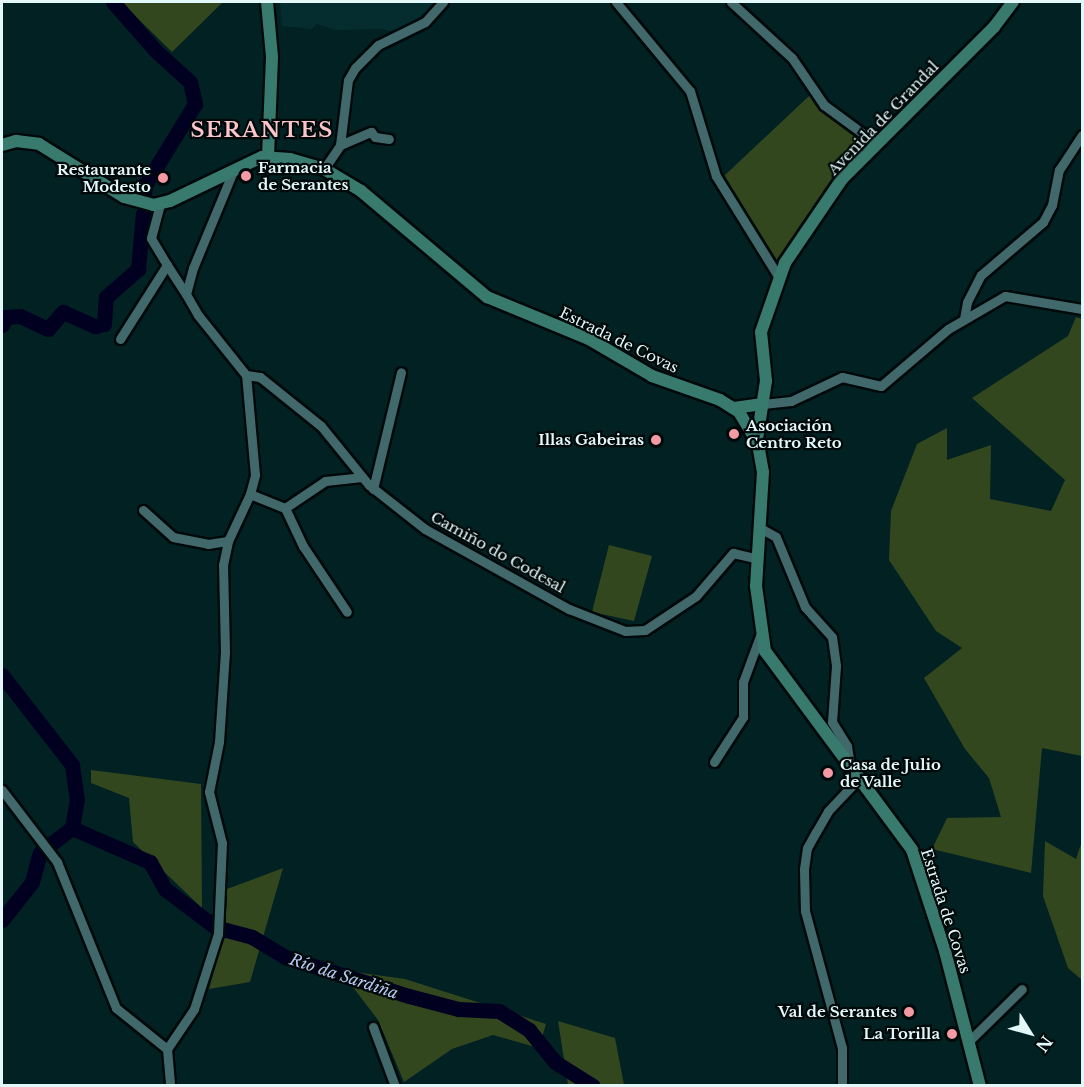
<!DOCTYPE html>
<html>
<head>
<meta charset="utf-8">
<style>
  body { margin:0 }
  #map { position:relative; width:1084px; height:1087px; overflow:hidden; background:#022122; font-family:"Libre Baskerville",serif }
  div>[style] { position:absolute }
  .built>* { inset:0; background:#052d2f }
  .green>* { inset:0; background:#33471e }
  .river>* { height:15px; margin:-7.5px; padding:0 7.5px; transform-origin:7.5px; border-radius:7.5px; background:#010021 }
  .roads { filter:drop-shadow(2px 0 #00090a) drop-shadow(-2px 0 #00090a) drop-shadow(0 2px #00090a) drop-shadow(0 -2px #00090a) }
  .street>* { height:9px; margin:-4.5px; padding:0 4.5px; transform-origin:4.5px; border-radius:4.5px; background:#41696b }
  .secondary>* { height:12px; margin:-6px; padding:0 6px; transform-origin:6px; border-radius:6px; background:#397a6f }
  .dots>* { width:16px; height:16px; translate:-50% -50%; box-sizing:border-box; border:3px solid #000909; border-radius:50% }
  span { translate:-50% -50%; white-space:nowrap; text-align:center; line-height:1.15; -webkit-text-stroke:4.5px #000909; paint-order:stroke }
  .street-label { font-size:15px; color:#e3f8f9 }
  .poi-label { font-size:15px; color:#e3f8f9; font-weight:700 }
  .left { translate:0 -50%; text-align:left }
  .right { translate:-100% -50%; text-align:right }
  .water-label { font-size:16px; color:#b8c8f3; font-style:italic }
  .district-label { font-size:21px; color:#fac6ca; font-weight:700; letter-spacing:1.5px }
  .frame { position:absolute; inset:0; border:3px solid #e3f8f9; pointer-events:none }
  .north { position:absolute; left:1000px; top:1003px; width:60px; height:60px; -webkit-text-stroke:4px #000909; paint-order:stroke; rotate:127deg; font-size:16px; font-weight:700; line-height:24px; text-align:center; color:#e3f8f9 }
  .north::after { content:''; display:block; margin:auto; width:21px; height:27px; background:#e3f8f9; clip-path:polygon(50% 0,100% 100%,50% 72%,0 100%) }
</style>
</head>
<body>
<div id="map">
  <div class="built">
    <div style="clip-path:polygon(280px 2px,439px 2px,425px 19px,396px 33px,383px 29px,335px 30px,317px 24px,312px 29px,282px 26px)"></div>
  </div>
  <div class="green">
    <div style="clip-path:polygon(121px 2px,223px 2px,172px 52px)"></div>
    <div style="clip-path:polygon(809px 96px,869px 143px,833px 178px,778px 262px,724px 176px)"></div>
    <div style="clip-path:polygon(1076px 317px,1082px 319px,1082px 756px,1042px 748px,1031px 873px,932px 849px,947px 818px,1001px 817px,989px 778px,965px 749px,924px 678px,962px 648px,936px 631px,889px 560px,891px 511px,917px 444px,947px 428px,947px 460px,991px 445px,990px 499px,1051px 511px,1065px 480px,972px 398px,1068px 336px)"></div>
    <div style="clip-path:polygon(609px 545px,652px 556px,634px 621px,592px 612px)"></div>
    <div style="clip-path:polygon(91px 770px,201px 784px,202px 908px,133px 842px,129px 798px,91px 783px)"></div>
    <div style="clip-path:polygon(1045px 841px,1076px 859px,1082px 841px,1082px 980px,1068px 968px,1043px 896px)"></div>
    <div style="clip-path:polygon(283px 868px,250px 982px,209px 989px,222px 941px,227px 889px)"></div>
    <div style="clip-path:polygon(340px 970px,405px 979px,546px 1024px,539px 1048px,493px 1035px,452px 1049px,404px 1082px,378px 1020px)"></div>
    <div style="clip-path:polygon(558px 1021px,615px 1038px,624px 1085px,568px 1085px)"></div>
  </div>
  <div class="river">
    <div style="left:113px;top:2px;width:64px;rotate:48.8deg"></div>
    <div style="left:155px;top:50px;width:47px;rotate:42.4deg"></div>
    <div style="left:190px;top:82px;width:23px;rotate:77deg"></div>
    <div style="left:195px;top:104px;width:95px;rotate:121.7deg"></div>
    <div style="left:145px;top:185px;width:8px;rotate:97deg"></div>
    <div style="left:2px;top:325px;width:9px;rotate:-63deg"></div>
    <div style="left:6px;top:317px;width:14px;rotate:-4deg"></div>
    <div style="left:20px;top:316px;width:31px;rotate:25deg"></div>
    <div style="left:48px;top:329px;width:23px;rotate:-49deg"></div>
    <div style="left:63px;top:312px;width:35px;rotate:24deg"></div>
    <div style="left:95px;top:326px;width:9px;rotate:-13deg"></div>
    <div style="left:104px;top:324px;width:27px;rotate:-86deg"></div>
    <div style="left:106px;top:297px;width:43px;rotate:-41.2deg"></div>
    <div style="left:138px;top:269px;width:56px;rotate:-84.9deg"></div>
    <div style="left:2px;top:675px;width:114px;rotate:52.1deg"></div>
    <div style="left:72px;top:765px;width:34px;rotate:82deg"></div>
    <div style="left:77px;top:799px;width:29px;rotate:100deg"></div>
    <div style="left:72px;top:828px;width:85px;rotate:23.6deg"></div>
    <div style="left:150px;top:862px;width:31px;rotate:61deg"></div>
    <div style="left:165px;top:889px;width:63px;rotate:37.2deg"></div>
    <div style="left:215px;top:927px;width:38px;rotate:15deg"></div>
    <div style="left:252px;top:937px;width:39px;rotate:31deg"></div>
    <div style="left:285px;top:957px;width:130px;rotate:17.5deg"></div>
    <div style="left:409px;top:996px;width:51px;rotate:14.9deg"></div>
    <div style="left:458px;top:1009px;width:41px;rotate:2.8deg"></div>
    <div style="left:499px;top:1011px;width:36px;rotate:32deg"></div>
    <div style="left:529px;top:1030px;width:41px;rotate:50.9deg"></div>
    <div style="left:555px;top:1062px;width:45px;rotate:32.3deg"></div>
    <div style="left:52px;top:843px;width:25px;rotate:-37deg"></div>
    <div style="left:2px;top:920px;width:48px;rotate:-51.7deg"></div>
    <div style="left:32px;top:882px;width:30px;rotate:-75deg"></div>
  </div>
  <div class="roads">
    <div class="street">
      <div style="left:616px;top:2px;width:116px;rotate:50.3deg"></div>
      <div style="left:690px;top:91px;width:89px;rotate:73deg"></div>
      <div style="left:716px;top:176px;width:118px;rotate:58.2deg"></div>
      <div style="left:731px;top:2px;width:83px;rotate:42.6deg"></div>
      <div style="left:792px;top:58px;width:57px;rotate:55.8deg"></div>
      <div style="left:824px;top:105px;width:66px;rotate:36.3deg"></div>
      <div style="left:340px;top:145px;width:34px;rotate:-23deg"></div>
      <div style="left:371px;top:132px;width:6px;rotate:51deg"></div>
      <div style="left:375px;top:137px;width:14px;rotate:8deg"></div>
      <div style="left:324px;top:169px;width:29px;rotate:-56deg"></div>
      <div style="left:340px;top:145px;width:65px;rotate:-83deg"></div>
      <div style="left:348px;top:80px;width:14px;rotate:-60deg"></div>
      <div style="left:355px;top:68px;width:33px;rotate:-45deg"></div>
      <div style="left:378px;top:45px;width:52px;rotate:-26.1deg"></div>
      <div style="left:425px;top:22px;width:27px;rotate:-48deg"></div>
      <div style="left:167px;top:265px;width:35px;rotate:57deg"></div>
      <div style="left:964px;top:319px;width:17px;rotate:-80deg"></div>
      <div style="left:967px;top:302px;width:30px;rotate:-63deg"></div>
      <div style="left:981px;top:275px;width:82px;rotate:-40.5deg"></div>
      <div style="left:1043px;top:222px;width:19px;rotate:-62deg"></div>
      <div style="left:1052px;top:205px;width:36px;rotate:-79deg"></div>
      <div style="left:1059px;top:170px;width:42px;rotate:-56.7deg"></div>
      <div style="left:120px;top:339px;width:88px;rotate:-57.6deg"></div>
      <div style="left:167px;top:265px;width:31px;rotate:-121deg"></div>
      <div style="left:151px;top:238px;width:35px;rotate:-75deg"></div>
      <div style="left:246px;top:375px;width:14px;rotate:8deg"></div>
      <div style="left:260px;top:377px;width:78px;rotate:38.8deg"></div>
      <div style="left:321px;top:426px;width:76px;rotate:50.9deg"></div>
      <div style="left:369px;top:485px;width:71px;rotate:38.2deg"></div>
      <div style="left:425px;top:529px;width:165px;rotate:29.1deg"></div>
      <div style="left:569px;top:609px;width:60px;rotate:21.4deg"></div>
      <div style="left:625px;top:631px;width:20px;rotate:-3deg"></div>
      <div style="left:645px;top:630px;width:61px;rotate:-33.7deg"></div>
      <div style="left:696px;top:596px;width:57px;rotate:-49.3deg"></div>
      <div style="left:733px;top:553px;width:26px;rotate:13deg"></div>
      <div style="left:763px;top:404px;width:28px;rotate:-6deg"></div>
      <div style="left:791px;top:401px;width:56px;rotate:-25.2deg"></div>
      <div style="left:842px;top:377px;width:40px;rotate:13deg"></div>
      <div style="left:881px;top:386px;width:88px;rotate:-40.4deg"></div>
      <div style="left:948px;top:329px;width:66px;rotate:-30.1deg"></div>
      <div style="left:1005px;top:296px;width:78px;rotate:9.6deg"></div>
      <div style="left:373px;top:489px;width:120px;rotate:-76.5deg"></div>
      <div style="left:250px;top:494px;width:38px;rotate:22deg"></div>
      <div style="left:285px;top:508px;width:42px;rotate:64.7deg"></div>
      <div style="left:303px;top:546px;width:79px;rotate:56.3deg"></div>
      <div style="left:285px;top:508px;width:48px;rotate:-34deg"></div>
      <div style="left:325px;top:481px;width:37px;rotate:-6deg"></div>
      <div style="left:143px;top:510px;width:40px;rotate:42deg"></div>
      <div style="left:173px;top:537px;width:36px;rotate:11deg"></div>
      <div style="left:208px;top:544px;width:20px;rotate:-9deg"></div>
      <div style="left:760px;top:528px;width:18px;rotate:29deg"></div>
      <div style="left:776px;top:537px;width:76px;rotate:67.5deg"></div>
      <div style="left:805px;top:607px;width:40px;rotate:48deg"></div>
      <div style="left:832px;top:637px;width:29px;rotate:82deg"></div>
      <div style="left:836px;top:666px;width:56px;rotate:94.1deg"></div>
      <div style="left:832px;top:722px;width:28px;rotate:58deg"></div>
      <div style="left:847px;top:746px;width:18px;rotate:81deg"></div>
      <div style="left:714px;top:762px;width:54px;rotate:-57.2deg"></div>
      <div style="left:743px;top:717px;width:35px;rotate:-90deg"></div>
      <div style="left:743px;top:682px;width:52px;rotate:-69.8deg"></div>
      <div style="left:2px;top:790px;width:91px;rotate:52.6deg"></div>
      <div style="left:57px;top:862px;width:157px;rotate:68deg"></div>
      <div style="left:116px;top:1008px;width:65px;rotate:38.8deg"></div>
      <div style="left:167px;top:1049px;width:37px;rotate:85deg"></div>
      <div style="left:373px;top:1027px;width:63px;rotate:69.6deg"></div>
      <div style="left:969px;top:1041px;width:74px;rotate:-44.5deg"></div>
      <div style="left:167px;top:1049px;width:48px;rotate:-56deg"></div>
      <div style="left:194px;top:1009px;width:79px;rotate:-72.3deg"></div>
      <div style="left:218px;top:934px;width:91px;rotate:-87.5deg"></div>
      <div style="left:222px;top:843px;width:53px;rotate:-104.3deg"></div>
      <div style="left:209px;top:792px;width:51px;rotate:-78.7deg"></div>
      <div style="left:219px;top:742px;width:90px;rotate:-86.2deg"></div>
      <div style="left:225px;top:652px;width:87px;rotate:-91.3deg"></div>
      <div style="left:223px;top:565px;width:25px;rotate:-78deg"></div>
      <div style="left:228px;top:541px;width:52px;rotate:-64.9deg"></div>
      <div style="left:250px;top:494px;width:20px;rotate:-75deg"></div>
      <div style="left:255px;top:475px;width:100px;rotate:-95.1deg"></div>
      <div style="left:246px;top:375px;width:77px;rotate:-128.7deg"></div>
      <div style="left:198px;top:315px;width:24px;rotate:-120deg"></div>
      <div style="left:186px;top:294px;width:27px;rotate:-75deg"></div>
      <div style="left:193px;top:268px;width:107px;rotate:-67.5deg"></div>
      <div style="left:842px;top:1086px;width:38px;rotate:-90deg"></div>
      <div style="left:842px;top:1048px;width:142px;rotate:-105.1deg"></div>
      <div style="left:805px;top:911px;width:42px;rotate:-91.4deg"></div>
      <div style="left:804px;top:869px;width:21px;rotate:-82deg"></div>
      <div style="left:807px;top:848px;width:18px;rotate:-61deg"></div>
      <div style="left:816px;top:832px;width:24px;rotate:-60deg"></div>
      <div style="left:828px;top:811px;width:47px;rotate:-46.7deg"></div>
    </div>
    <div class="secondary">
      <div style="left:267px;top:2px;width:55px;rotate:84.8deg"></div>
      <div style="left:272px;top:57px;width:99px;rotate:92.3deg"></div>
      <div style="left:2px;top:145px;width:15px;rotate:-16deg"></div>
      <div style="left:16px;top:141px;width:23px;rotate:7deg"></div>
      <div style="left:39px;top:144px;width:100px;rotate:31.9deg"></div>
      <div style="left:124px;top:197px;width:30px;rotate:15deg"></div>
      <div style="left:153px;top:205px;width:17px;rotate:-13deg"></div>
      <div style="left:170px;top:201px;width:102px;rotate:-25.6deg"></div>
      <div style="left:262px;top:157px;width:28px;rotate:4deg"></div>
      <div style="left:290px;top:159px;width:35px;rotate:16deg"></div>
      <div style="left:324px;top:169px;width:43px;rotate:30.7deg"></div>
      <div style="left:361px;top:191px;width:165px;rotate:40.1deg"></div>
      <div style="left:487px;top:297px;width:110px;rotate:22.4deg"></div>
      <div style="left:589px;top:339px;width:73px;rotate:30.4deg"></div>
      <div style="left:652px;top:376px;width:72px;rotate:19.4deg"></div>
      <div style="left:720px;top:400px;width:22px;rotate:32deg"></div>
      <div style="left:739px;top:412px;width:37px;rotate:59deg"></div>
      <div style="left:758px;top:444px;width:28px;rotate:80deg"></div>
      <div style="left:763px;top:472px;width:114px;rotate:93.5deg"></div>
      <div style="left:756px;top:586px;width:66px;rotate:82.1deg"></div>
      <div style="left:765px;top:651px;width:247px;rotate:53.5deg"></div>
      <div style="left:912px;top:850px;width:106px;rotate:71.9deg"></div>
      <div style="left:945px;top:951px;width:139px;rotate:75.5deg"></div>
      <div style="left:734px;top:408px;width:29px;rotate:-8deg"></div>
      <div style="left:757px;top:439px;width:59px;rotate:-81.2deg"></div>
      <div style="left:766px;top:381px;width:49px;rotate:-95.8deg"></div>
      <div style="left:761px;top:332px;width:73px;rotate:-70.8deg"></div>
      <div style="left:785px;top:263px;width:102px;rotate:-55.8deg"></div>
      <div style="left:842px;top:179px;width:215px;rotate:-45deg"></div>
      <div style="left:994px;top:27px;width:31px;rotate:-53deg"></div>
    </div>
  </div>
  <div class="dots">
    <div style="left:246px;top:176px;background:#f49aa4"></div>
    <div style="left:163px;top:178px;background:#f49aa4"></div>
    <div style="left:734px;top:434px;background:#f49aa4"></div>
    <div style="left:656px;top:440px;background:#f49aa4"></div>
    <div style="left:828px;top:773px;background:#f49aa4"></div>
    <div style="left:909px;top:1012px;background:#f49aa4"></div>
    <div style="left:952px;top:1034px;background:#f49aa4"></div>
  </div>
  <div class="street-label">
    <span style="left:883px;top:118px;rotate:-46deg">Avenida de Grandal</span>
    <span style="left:619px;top:340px;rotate:26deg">Estrada de Covas</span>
    <span style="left:498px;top:552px;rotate:29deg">Camiño do Codesal</span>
    <span style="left:946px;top:911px;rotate:72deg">Estrada de Covas</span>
  </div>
  <div class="poi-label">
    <span class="left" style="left:258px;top:176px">Farmacia<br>de Serantes</span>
    <span class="right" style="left:151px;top:178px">Restaurante<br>Modesto</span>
    <span class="left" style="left:746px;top:434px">Asociación<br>Centro Reto</span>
    <span class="right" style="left:644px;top:440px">Illas Gabeiras</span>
    <span class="left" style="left:840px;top:773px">Casa de Julio<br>de Valle</span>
    <span class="right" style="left:897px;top:1012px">Val de Serantes</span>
    <span class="right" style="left:940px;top:1034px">La Torilla</span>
  </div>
  <div class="water-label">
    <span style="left:344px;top:976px;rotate:18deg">Río da Sardiña</span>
  </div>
  <div class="district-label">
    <span style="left:262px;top:130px">SERANTES</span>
  </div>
  <div class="frame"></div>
  <div class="north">N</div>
</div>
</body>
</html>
